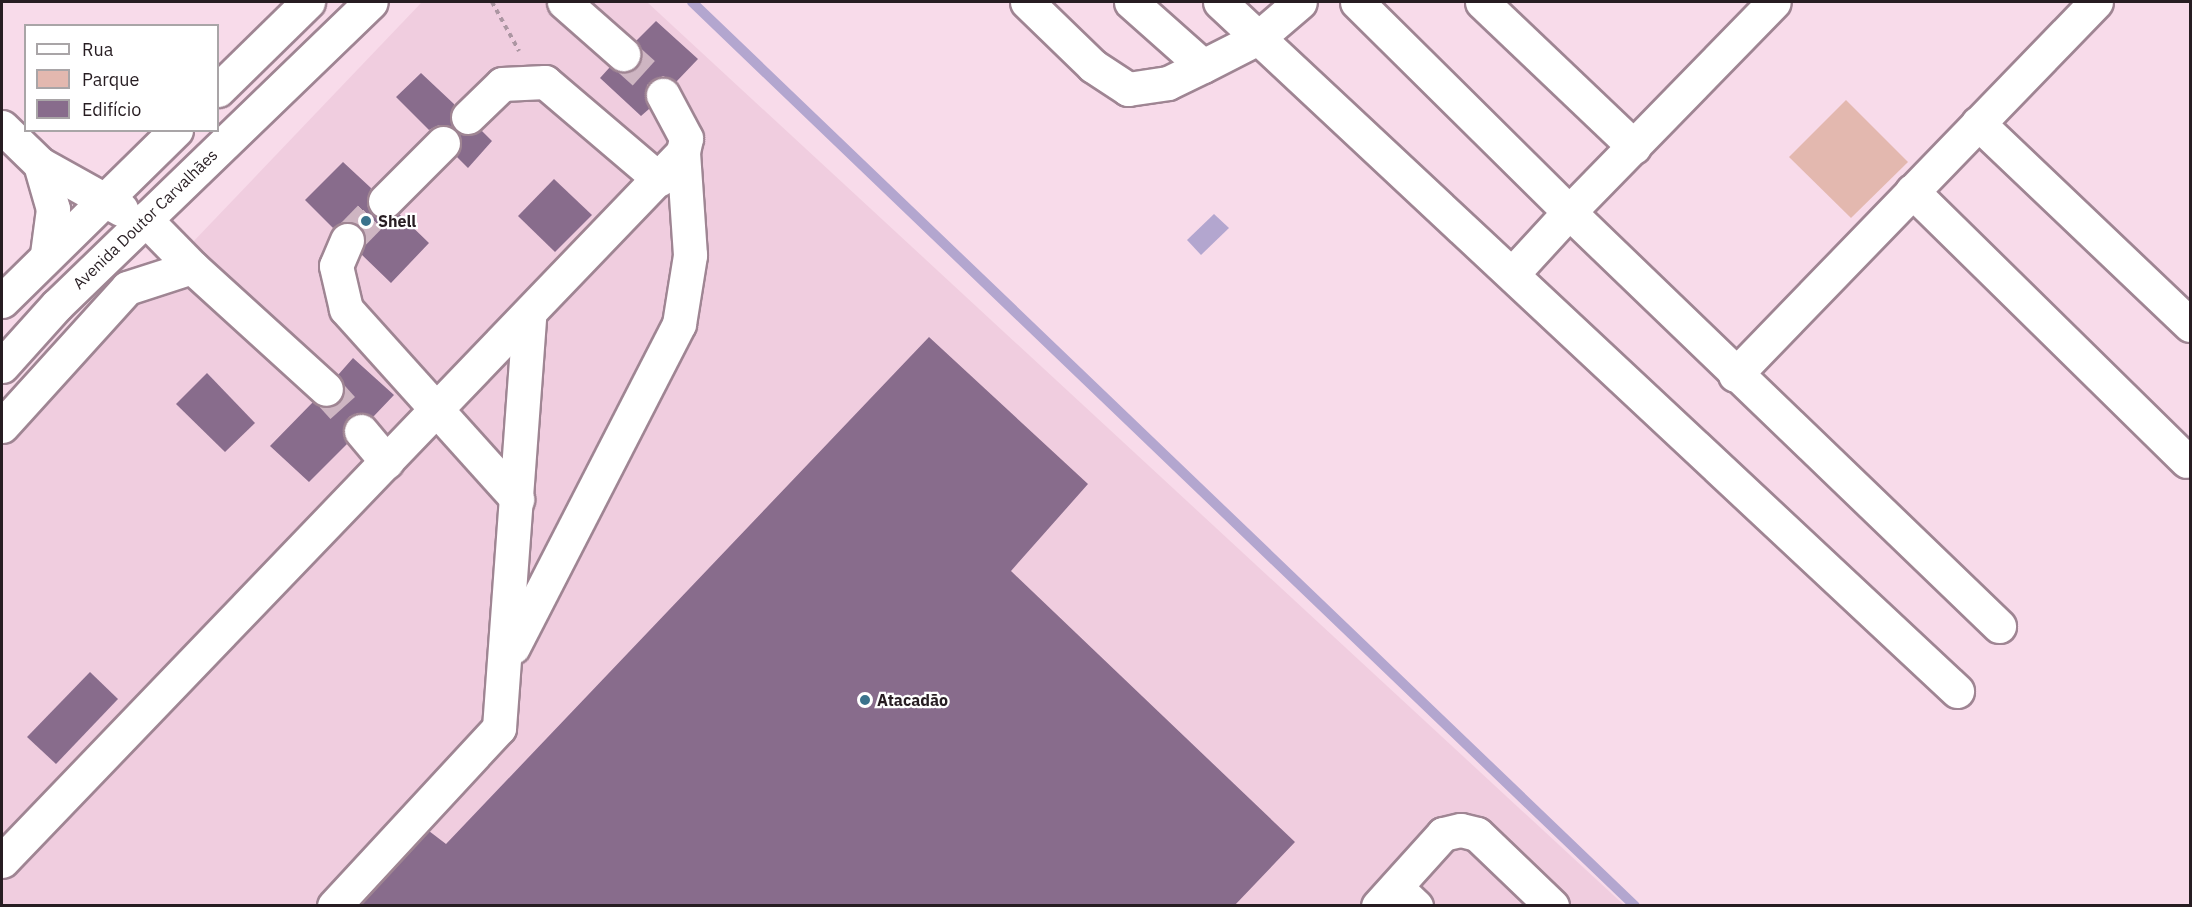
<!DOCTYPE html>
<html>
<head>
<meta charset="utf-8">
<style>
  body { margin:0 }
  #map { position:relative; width:2192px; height:907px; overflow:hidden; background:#f8dbea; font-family:"IBM Plex Sans",sans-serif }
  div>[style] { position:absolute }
  .built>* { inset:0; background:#f0cddf }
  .green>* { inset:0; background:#e3b8af }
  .water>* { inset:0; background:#b3a6cf }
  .stream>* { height:10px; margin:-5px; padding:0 5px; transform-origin:5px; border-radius:5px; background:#b3a6cf }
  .building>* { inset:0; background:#886c8c }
  .minor-tunnel>* { height:33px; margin-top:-16.5px; transform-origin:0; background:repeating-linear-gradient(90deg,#ceb5c2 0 33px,transparent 0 49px) }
  .path>* { height:4px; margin-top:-2px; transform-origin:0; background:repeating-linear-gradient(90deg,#ac96a2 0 4.5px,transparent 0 9px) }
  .roads { filter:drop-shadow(2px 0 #9f8593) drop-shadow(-2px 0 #9f8593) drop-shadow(0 2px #9f8593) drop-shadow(0 -2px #9f8593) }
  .minor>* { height:33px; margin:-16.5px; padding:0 16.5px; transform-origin:16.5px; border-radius:16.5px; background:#fff }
  .major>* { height:33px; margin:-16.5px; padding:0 16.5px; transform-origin:16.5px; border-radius:16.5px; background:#fff }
  .dots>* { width:16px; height:16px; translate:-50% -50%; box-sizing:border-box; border:3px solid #fff; border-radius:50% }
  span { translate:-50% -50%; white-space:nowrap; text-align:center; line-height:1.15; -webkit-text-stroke:4.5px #fff; paint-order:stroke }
  .street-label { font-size:16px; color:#271d22 }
  .poi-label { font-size:16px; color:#271d22; font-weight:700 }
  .left { translate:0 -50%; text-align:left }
  .frame { position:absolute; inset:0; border:3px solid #271d22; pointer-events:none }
  .legend { position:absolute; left:24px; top:24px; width:195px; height:108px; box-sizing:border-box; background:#fff; border:2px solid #a9a5a7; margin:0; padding:8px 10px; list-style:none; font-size:18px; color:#271d22 }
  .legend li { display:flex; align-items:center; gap:12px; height:30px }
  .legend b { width:30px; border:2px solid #a9a5a7 }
</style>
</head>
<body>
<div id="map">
  <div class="built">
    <div style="clip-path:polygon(422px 2px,647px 2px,1624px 905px,2px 905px,2px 442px)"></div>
  </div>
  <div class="green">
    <div style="clip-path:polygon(1846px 100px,1908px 162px,1851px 218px,1789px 157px)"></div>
  </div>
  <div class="water">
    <div style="clip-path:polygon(1214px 214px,1229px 228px,1201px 255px,1187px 240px)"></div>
  </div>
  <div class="stream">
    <div style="left:692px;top:2px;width:1306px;rotate:43.79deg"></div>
  </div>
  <div class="building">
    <div style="clip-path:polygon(656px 21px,698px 59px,676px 82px,663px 76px,647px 85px,649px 109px,641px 116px,600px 78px,610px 67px,620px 72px,637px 67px,641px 57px,636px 41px)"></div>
    <div style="clip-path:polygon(421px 73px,454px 104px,453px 128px,439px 125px,429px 130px,396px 97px)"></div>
    <div style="clip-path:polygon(481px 130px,492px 141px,468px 168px,456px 156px,461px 147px,458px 132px,472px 135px)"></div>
    <div style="clip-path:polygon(343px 162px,371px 188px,367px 205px,372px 215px,389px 219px,399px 214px,429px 243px,391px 283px,361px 254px,362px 228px,345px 221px,333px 228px,305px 200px)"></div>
    <div style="clip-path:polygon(554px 179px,592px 215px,555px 252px,518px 216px)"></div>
    <div style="clip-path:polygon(929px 337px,1088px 484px,1011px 571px,1295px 842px,1234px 906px,360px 906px,429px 831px,446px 844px)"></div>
    <div style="clip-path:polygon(353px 358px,394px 395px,373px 417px,358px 413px,349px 417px,343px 434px,347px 444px,309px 482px,270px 446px,313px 402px,323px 407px,339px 402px,344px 392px,338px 375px)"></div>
    <div style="clip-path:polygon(207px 373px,255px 423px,225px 452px,176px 404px)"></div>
    <div style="clip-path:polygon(90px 672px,118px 699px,56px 764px,27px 737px)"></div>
  </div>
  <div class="minor-tunnel">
    <div style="left:623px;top:54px;width:28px;rotate:42deg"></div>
    <div style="left:347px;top:240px;width:54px;rotate:-45.7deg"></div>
    <div style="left:326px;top:389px;width:25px;rotate:48deg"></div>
  </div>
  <div class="path">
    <div style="left:492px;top:2px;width:56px;rotate:61.1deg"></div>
  </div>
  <div class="roads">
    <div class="minor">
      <div style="left:564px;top:2px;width:79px;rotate:41.4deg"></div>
      <div style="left:1027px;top:2px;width:92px;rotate:44.1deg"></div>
      <div style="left:1093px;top:66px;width:42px;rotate:33.3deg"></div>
      <div style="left:1128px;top:89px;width:40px;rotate:-8.5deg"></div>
      <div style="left:1168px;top:83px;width:39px;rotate:-26deg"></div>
      <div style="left:1203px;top:66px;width:62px;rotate:-27deg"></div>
      <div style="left:1258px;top:38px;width:55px;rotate:-40.6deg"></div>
      <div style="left:1131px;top:2px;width:96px;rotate:41.6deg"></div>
      <div style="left:1220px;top:2px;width:1009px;rotate:43.07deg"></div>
      <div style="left:1357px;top:2px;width:298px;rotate:44.7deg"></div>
      <div style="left:1569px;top:212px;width:293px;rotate:-45.7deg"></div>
      <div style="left:1482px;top:2px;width:210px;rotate:43.6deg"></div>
      <div style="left:468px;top:117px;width:47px;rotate:-44.1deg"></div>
      <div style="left:502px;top:84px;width:43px;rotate:-2.7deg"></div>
      <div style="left:545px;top:82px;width:150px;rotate:40.4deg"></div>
      <div style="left:1978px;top:123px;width:293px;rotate:43.6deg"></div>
      <div style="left:1912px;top:191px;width:385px;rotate:44.5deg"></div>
      <div style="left:385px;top:201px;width:82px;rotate:-45deg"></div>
      <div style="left:145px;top:219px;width:67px;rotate:45.6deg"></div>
      <div style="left:347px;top:240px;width:28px;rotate:113deg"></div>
      <div style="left:336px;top:266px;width:44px;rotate:76.9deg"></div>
      <div style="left:346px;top:309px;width:256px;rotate:48deg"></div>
      <div style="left:1513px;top:273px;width:83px;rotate:-47.4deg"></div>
      <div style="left:1569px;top:212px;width:597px;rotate:43.91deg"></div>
      <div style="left:1735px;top:375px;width:519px;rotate:-45.94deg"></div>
      <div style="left:2px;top:426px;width:186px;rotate:-47.8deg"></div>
      <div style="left:127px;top:288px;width:68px;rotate:-17.9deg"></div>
      <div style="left:192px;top:267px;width:181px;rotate:42.3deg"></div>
      <div style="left:361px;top:431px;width:40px;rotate:50deg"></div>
      <div style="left:513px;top:647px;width:363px;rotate:-62.8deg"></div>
      <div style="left:679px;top:324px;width:70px;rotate:-80.9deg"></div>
      <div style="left:690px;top:255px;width:103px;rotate:-93.9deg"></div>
      <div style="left:2px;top:861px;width:983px;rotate:-46.15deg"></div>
      <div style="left:683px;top:152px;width:14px;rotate:-78deg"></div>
      <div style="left:686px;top:138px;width:49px;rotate:-118.1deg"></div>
      <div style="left:1396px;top:887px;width:28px;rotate:44deg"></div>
      <div style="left:334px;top:906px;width:243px;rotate:-47.2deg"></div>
      <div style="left:499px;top:728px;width:414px;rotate:-85.8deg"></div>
      <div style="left:1378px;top:906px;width:97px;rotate:-47.9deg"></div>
      <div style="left:1443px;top:834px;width:18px;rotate:-13deg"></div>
      <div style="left:1461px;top:830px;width:16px;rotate:14deg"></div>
      <div style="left:1477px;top:834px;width:104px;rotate:43.8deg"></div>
    </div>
    <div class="major">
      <div style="left:218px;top:90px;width:126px;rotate:-44.4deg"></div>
      <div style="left:2px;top:127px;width:53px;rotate:44.2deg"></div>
      <div style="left:40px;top:164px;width:93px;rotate:29.1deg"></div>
      <div style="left:40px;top:164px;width:47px;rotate:73.9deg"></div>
      <div style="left:53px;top:209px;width:45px;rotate:97.6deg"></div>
      <div style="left:2px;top:301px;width:244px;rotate:-44.5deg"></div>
      <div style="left:2px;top:366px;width:82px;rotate:-48deg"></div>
      <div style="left:57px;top:305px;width:436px;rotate:-44deg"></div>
    </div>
  </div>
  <div class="dots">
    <div style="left:366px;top:221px;background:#3a728c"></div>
    <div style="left:865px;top:700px;background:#3a728c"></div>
  </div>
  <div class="street-label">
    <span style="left:145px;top:219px;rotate:-44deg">Avenida Doutor Carvalhães</span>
  </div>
  <div class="poi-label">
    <span class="left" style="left:378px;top:221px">Shell</span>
    <span class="left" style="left:877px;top:700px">Atacadão</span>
  </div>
  <div class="frame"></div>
  <ul class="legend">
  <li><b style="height:8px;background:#fff"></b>Rua</li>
  <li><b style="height:16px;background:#e3b8af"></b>Parque</li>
  <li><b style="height:16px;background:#886c8c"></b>Edifício</li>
  </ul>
</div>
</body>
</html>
